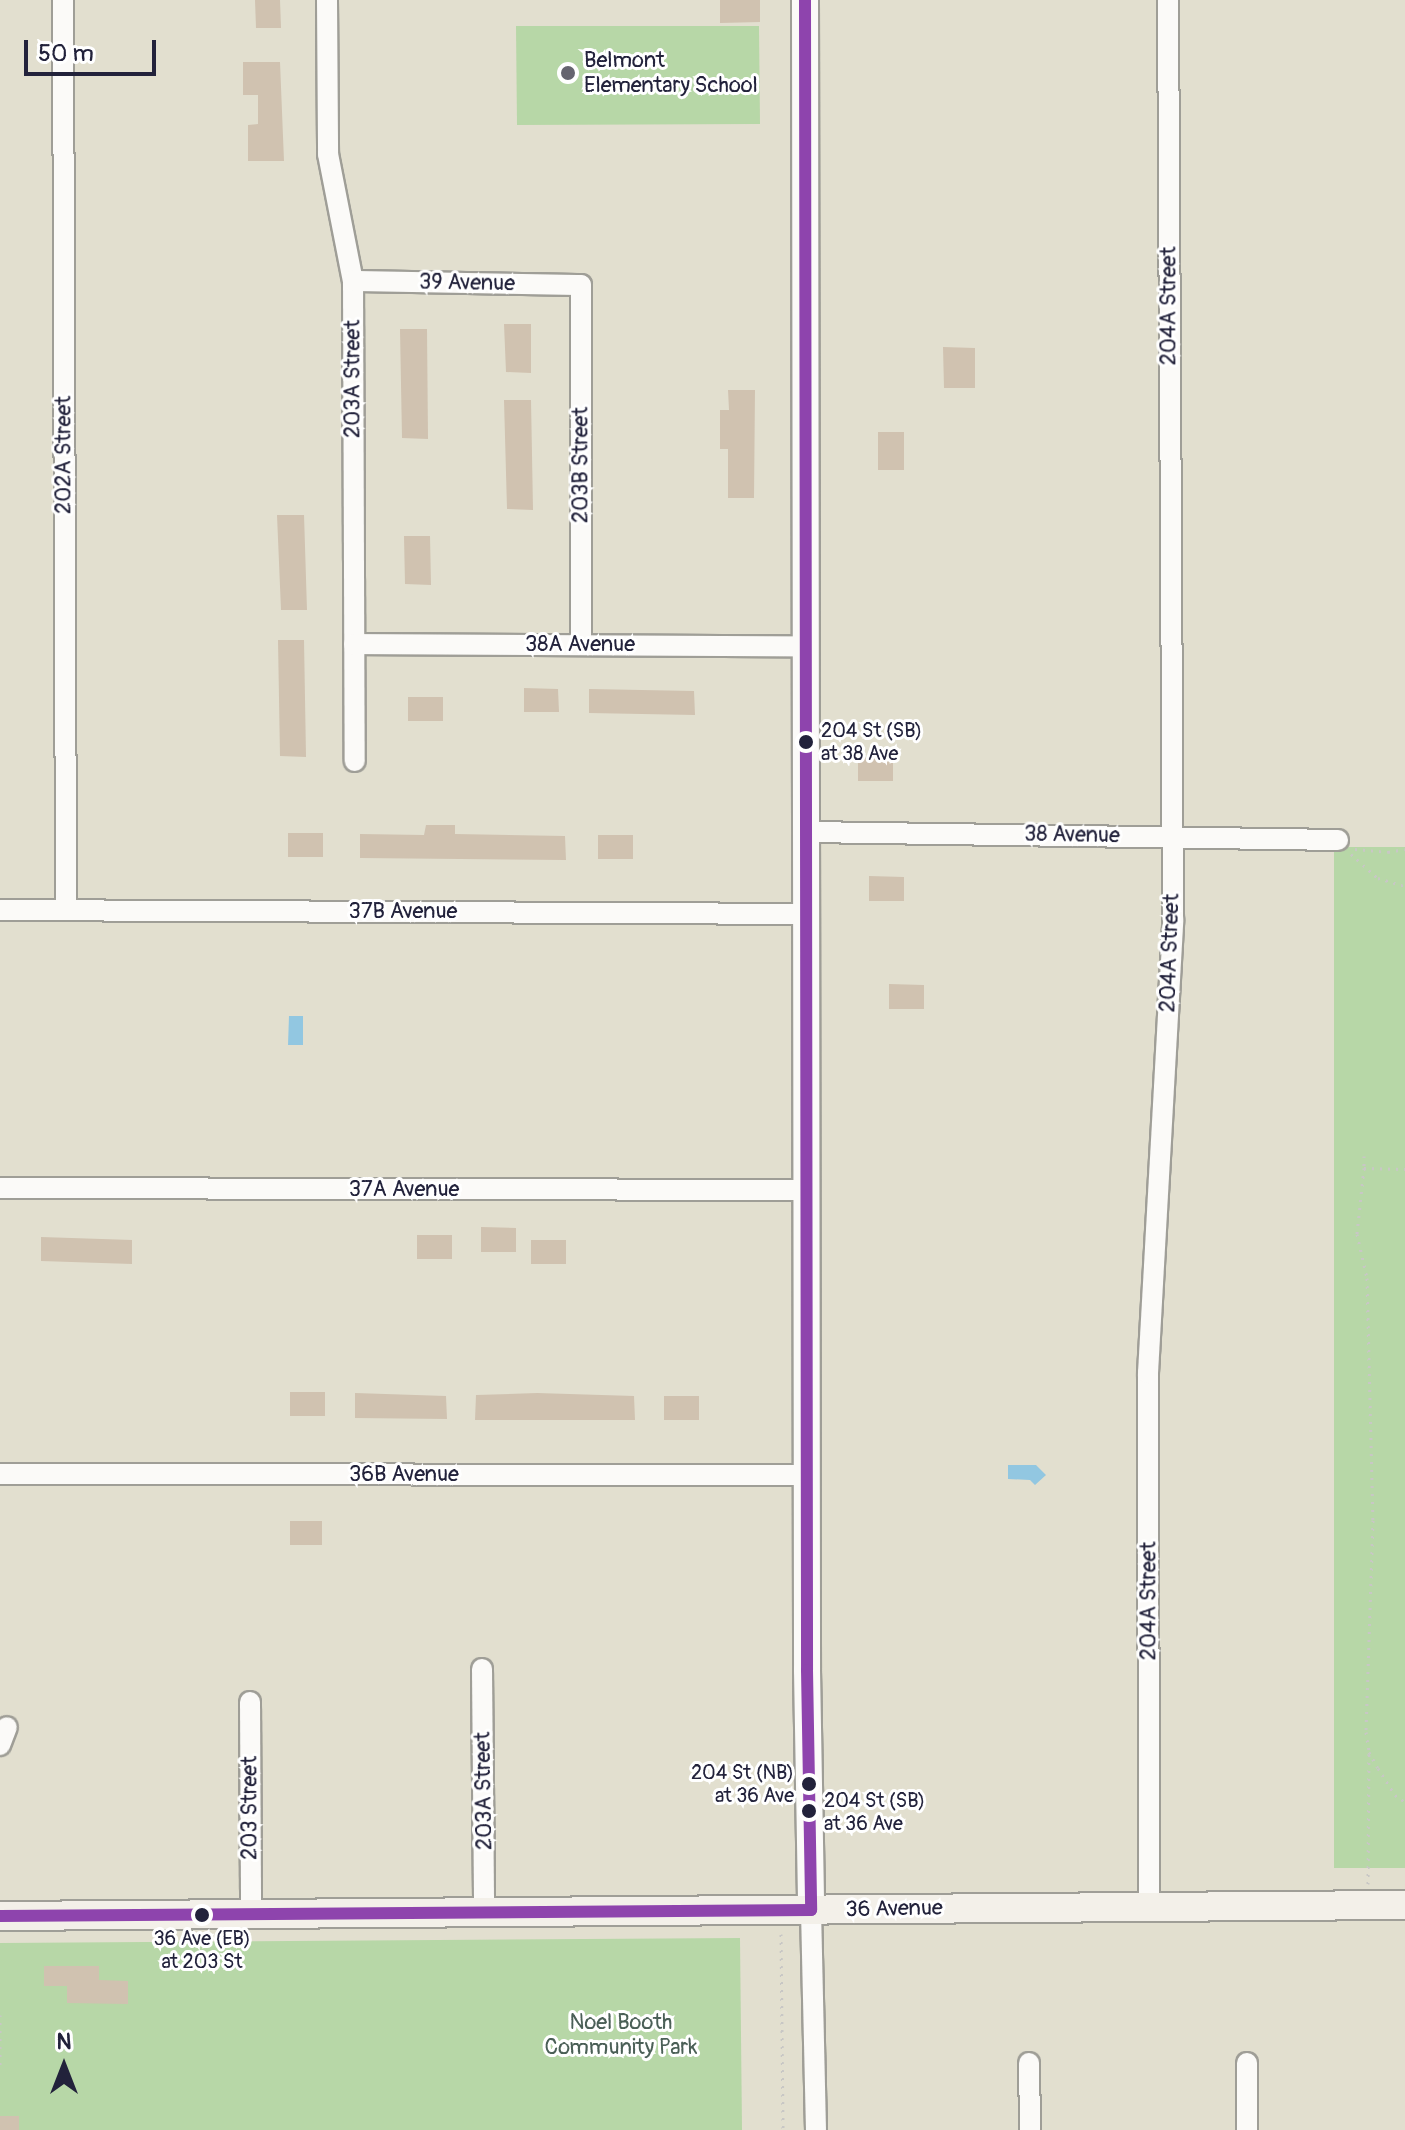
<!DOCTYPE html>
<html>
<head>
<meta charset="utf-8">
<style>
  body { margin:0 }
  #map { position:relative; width:1405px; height:2130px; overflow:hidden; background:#e2dfcf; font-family:Pangolin,sans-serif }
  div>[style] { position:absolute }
  .green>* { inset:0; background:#b7d7a7 }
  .water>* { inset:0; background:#92c7e1 }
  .building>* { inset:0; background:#d0c2b0 }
  .path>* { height:3px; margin-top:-1.5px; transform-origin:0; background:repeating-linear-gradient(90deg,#c8c7c5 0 2px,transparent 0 8px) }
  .roads { filter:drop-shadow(2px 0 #9f9e97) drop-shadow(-2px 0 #9f9e97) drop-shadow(0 2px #9f9e97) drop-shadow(0 -2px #9f9e97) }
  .minor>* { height:20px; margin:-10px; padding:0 10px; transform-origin:10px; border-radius:10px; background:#fbfaf8 }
  .tertiary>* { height:26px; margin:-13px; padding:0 13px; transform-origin:13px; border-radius:13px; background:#fbfaf8 }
  .secondary>* { height:28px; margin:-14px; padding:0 14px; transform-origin:14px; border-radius:14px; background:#f3f0e9 }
  .bus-1>* { height:12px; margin:-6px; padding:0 6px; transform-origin:6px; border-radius:6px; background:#8e44ad }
  .dots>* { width:22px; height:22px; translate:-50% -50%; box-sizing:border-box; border:4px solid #fff; border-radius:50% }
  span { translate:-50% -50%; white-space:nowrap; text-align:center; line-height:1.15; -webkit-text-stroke:6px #fff; paint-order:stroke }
  .bus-label { font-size:20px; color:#22223b }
  .left { translate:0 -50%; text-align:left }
  .right { translate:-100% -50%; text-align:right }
  .poi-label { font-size:22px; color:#22223b }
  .street-label { font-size:22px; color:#22223b }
  .park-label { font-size:22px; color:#4a5f56 }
  .north { position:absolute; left:24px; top:2026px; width:80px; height:80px; -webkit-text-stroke:6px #fff; paint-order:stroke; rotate:0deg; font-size:22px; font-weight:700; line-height:32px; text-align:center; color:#22223b }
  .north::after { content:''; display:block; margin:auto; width:28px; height:36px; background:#22223b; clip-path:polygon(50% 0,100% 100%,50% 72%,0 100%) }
  .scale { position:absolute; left:24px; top:40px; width:132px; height:36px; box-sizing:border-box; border:4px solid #22223b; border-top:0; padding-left:10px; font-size:24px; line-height:28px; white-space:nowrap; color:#22223b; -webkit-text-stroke:6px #fff; paint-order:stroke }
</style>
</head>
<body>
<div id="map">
  <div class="green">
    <div style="clip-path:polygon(516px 26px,759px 26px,760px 124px,517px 125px)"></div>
    <div style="clip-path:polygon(1334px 847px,1405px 847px,1405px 1868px,1334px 1868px)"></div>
    <div style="clip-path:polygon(740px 1938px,742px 2130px,0 2130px,0 1943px)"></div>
  </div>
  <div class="water">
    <div style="clip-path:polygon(289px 1016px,303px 1016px,303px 1045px,288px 1045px)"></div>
    <div style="clip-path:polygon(1008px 1465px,1036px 1465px,1046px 1475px,1035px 1485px,1030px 1480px,1008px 1479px)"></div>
  </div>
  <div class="building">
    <div style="clip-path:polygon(255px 0,280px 0,281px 28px,256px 28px)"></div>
    <div style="clip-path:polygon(720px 0,760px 0,760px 22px,720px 23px)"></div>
    <div style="clip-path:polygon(243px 62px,280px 62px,284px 161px,248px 161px,248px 125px,258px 124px,258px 95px,243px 95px)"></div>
    <div style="clip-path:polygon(504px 324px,531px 324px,531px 373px,506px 372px)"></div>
    <div style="clip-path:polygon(400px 329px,427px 329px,428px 439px,402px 438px)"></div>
    <div style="clip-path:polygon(943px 347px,975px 348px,975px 388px,944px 388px)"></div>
    <div style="clip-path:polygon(728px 390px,755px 390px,754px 498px,728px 498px,728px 449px,720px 449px,720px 410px,729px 410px)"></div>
    <div style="clip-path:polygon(504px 400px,531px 400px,533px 510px,507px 509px)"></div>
    <div style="clip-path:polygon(878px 432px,904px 432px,904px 470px,878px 470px)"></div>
    <div style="clip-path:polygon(277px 515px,304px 515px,307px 610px,281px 610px)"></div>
    <div style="clip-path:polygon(404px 536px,430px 536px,431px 585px,405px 584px)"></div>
    <div style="clip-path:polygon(278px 640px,304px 640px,306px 757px,280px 756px)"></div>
    <div style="clip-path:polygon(524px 688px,558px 689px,559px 712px,524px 712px)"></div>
    <div style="clip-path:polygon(589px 689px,694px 691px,695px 715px,589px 713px)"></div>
    <div style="clip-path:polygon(408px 697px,443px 697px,443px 721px,408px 721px)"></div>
    <div style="clip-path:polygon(858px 757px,893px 758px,893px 781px,858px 781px)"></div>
    <div style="clip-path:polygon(426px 825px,455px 825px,455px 834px,565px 836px,566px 860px,360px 858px,360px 834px,424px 835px)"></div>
    <div style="clip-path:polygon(288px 833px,323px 833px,323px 857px,288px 857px)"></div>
    <div style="clip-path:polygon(598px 835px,633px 835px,633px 859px,598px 859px)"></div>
    <div style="clip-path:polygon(869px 876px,904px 877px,904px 901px,869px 901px)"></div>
    <div style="clip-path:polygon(889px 984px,924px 985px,924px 1009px,889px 1009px)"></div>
    <div style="clip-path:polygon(481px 1227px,516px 1228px,516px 1252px,481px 1252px)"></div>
    <div style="clip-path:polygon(417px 1235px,452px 1235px,452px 1259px,417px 1259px)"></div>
    <div style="clip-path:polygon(41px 1237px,132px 1240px,132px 1264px,41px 1261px)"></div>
    <div style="clip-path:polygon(531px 1240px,566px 1240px,566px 1264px,531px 1264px)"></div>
    <div style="clip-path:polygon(290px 1392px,325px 1392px,325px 1416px,290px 1416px)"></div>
    <div style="clip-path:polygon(355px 1393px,446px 1396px,447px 1419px,355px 1418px)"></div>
    <div style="clip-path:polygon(537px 1393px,634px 1396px,635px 1420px,475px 1420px,476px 1395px)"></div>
    <div style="clip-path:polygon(664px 1396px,699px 1396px,699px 1420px,664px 1420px)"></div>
    <div style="clip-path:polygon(290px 1521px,322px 1521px,322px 1545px,290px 1545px)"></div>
    <div style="clip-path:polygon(44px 1966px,99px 1966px,99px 1980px,128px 1981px,128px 2004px,67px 2003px,67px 1986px,44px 1986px)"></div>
    <div style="clip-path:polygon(0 2116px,19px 2116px,19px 2130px,0 2130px)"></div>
  </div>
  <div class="path">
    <div style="left:1355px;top:849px;width:33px;rotate:5deg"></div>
    <div style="left:1388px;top:852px;width:17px;rotate:-10deg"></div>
    <div style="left:1351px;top:854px;width:36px;rotate:42deg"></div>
    <div style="left:1378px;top:878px;width:28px;rotate:17deg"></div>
    <div style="left:1364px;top:1156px;width:12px;rotate:90deg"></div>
    <div style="left:1364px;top:1168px;width:41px;rotate:1.4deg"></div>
    <div style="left:1364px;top:1168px;width:66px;rotate:96.1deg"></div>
    <div style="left:1357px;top:1234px;width:45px;rotate:77.2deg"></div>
    <div style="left:1367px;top:1278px;width:242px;rotate:88.6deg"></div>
    <div style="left:1373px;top:1520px;width:212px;rotate:91.9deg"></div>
    <div style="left:1366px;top:1732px;width:20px;rotate:81deg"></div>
    <div style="left:1369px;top:1752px;width:18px;rotate:61deg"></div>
    <div style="left:1378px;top:1768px;width:32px;rotate:58deg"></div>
    <div style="left:1395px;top:1795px;width:12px;rotate:35deg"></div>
    <div style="left:1368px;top:1884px;width:132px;rotate:-89.6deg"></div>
    <div style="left:781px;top:1934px;width:196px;rotate:89.4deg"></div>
    <div style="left:0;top:2015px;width:51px;rotate:90deg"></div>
  </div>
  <div class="roads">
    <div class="minor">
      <div style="left:63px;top:0;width:910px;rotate:89.81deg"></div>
      <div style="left:327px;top:0;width:154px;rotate:89.6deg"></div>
      <div style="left:328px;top:154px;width:129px;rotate:78.9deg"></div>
      <div style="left:353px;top:281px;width:480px;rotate:89.8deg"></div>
      <div style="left:353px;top:281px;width:228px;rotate:1deg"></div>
      <div style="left:581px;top:285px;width:360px;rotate:90deg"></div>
      <div style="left:354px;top:644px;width:452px;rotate:0.3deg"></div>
      <div style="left:807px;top:832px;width:531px;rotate:0.86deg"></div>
      <div style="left:0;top:910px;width:807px;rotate:0.28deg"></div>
      <div style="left:0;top:1188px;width:807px;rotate:0.14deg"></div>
      <div style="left:0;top:1474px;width:808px;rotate:0.07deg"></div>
      <div style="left:482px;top:1669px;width:243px;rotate:89.5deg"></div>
      <div style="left:250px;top:1702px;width:212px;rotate:89.7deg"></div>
      <div style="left:0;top:1745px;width:19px;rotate:-69deg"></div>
      <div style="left:1149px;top:1906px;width:533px;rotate:-90.11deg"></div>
      <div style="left:1148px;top:1373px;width:454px;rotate:-86.8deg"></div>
      <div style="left:1173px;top:920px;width:920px;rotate:-90.31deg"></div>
      <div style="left:811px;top:1910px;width:220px;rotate:88.7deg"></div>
      <div style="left:1029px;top:2063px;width:67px;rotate:89.1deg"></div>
      <div style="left:1247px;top:2063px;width:67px;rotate:90deg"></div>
    </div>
    <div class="tertiary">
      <div style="left:805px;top:0;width:1670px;rotate:89.93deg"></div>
      <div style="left:807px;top:1670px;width:240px;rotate:89deg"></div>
    </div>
    <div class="secondary">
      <div style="left:0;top:1916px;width:1405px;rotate:-0.45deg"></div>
    </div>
  </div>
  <div class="bus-1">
    <div style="left:805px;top:0;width:1670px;rotate:89.93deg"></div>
    <div style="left:807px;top:1670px;width:240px;rotate:89deg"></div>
    <div style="left:0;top:1916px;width:811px;rotate:-0.42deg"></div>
  </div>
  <div class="dots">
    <div style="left:568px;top:73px;background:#65646f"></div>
    <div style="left:806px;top:742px;background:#22223b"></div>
    <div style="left:809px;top:1784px;background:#22223b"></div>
    <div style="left:809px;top:1811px;background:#22223b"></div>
    <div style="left:202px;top:1915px;background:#22223b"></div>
  </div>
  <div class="bus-label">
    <span class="left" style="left:821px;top:742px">204 St (SB)<br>at 38 Ave</span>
    <span class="right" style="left:794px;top:1784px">204 St (NB)<br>at 36 Ave</span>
    <span class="left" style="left:824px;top:1812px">204 St (SB)<br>at 36 Ave</span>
    <span style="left:202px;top:1950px">36 Ave (EB)<br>at 203 St</span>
  </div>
  <div class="poi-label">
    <span class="left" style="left:584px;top:73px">Belmont<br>Elementary School</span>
  </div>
  <div class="street-label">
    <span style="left:467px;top:283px;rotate:1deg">39 Avenue</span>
    <span style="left:1169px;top:306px;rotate:-90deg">204A Street</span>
    <span style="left:353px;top:379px;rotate:-90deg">203A Street</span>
    <span style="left:64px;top:455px;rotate:-90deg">202A Street</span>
    <span style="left:581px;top:465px;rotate:-90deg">203B Street</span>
    <span style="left:580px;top:645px">38A Avenue</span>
    <span style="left:1072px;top:835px;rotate:1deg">38 Avenue</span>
    <span style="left:403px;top:912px">37B Avenue</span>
    <span style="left:1170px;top:953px;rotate:-88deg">204A Street</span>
    <span style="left:404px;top:1190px">37A Avenue</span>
    <span style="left:404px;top:1475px">36B Avenue</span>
    <span style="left:1149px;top:1601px;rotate:-90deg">204A Street</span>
    <span style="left:484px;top:1791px;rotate:-91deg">203A Street</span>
    <span style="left:250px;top:1808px;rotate:-90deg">203 Street</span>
    <span style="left:894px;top:1909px;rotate:-1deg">36 Avenue</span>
  </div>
  <div class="park-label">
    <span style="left:621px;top:2035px">Noel Booth<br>Community Park</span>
  </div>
  <div class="north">N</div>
  <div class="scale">50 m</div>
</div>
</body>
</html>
